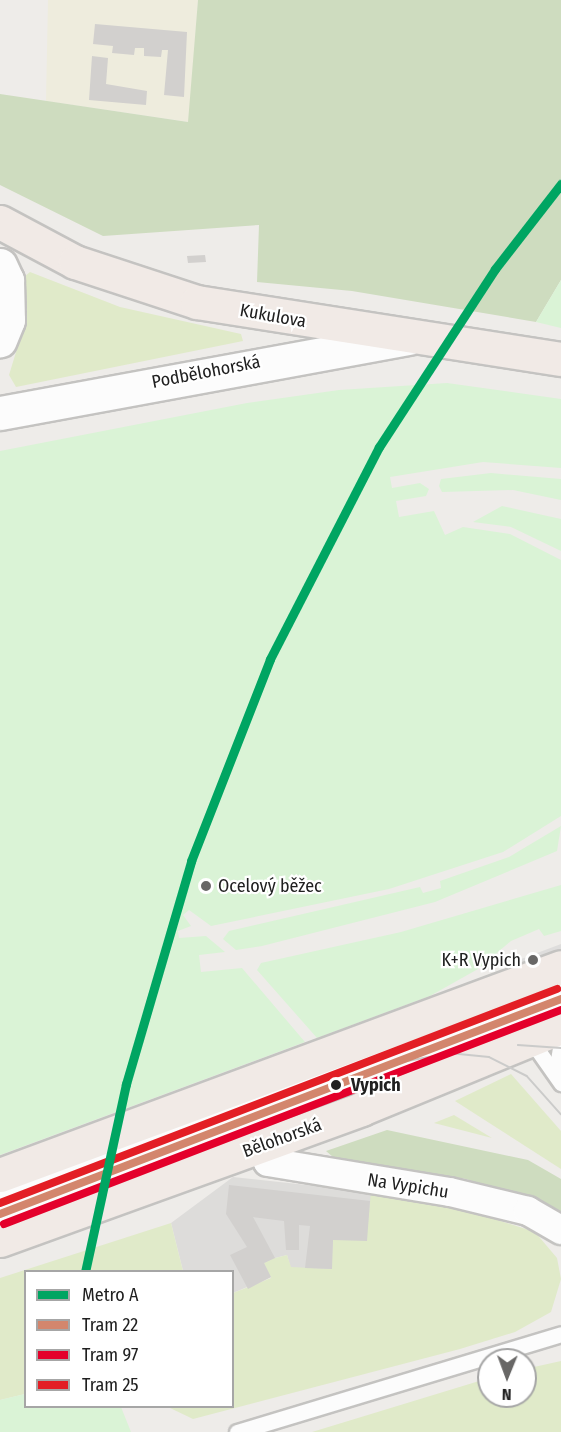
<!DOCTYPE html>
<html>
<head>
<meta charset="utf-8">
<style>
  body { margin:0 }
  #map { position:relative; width:561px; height:1432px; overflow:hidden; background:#eeece9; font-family:"Fira Sans Condensed",sans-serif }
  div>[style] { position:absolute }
  .residential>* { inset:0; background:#dddcda }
  .farmland>* { inset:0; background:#eeecdd }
  .grass>* { inset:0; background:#e0eac9 }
  .forest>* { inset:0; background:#cedcbf }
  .park>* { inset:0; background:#daf3d6 }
  .parking>* { inset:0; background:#dedddc }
  .building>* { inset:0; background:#d2d0ce }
  .roads { filter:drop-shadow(2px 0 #c4c3c1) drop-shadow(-2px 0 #c4c3c1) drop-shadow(0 2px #c4c3c1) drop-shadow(0 -2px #c4c3c1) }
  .service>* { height:15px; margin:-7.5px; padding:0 7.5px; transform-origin:7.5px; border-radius:7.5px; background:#fcfcfc }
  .minor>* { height:28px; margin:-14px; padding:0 14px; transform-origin:14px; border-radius:14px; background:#fcfcfc }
  .tertiary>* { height:33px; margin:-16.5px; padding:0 16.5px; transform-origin:16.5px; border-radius:16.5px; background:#fcfcfc }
  .primary>* { height:33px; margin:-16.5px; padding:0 16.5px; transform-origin:16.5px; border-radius:16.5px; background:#f1eae6 }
  .tram>* { height:1.5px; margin:-0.75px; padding:0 0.75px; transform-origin:0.75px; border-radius:0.75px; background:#cbcbca }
  .tram-1>* { height:8px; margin:-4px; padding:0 4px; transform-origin:4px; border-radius:4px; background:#d3866d }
  .tram-2>* { height:8px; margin:-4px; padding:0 4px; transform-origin:4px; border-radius:4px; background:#e4002b }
  .tram-3>* { height:8px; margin:-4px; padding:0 4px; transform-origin:4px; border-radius:4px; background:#e31e25 }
  .metro-1>* { height:9px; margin:-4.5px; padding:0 4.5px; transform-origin:4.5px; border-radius:4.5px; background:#00a562 }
  .dots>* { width:16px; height:16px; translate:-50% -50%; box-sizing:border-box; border:3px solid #fff; border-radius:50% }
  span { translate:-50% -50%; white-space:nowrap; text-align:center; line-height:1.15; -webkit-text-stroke:4.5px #fff; paint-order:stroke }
  .street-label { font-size:18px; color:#202020 }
  .poi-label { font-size:18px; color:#202020 }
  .left { translate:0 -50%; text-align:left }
  .right { translate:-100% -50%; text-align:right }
  .stop-label { font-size:18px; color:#202020; font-weight:700 }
  .legend { position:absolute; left:24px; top:1270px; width:210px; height:138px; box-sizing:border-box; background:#fff; border:2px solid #a6a6a6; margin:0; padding:8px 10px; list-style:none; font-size:18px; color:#202020 }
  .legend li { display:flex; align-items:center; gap:12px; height:30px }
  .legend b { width:30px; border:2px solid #a6a6a6 }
  .north { position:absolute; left:477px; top:1348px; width:60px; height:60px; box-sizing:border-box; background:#fff; border:2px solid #a6a6a6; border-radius:50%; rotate:181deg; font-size:16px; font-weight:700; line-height:24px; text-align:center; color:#202020 }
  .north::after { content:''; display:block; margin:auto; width:21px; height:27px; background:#686766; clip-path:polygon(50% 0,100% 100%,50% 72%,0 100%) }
</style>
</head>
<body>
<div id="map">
  <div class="residential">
    <div style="clip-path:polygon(233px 1177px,371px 1192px,375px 1247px,337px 1275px,292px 1273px,287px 1255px,275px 1258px,271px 1277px,233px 1293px,232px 1272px,183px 1271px,171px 1223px)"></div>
  </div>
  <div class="farmland">
    <div style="clip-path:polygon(48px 0,198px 0,189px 122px,46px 101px)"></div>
  </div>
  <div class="grass">
    <div style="clip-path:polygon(30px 272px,120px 307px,241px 334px,243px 341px,16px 387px,9px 375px,24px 326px,24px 277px)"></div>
    <div style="clip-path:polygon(511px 1074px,561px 1131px,561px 1169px,455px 1101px)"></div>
    <div style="clip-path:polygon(454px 1115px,492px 1138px,434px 1123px)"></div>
    <div style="clip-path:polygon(371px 1192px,460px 1208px,535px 1232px,557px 1258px,561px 1279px,551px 1312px,515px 1332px,460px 1349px,193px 1419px,168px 1407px,232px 1406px,233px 1293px,271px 1278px,264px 1263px,275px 1258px,287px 1255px,291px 1267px,331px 1269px,333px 1240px,368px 1223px)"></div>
    <div style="clip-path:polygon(171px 1223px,183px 1271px,26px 1272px,25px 1394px,0 1400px,0 1278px)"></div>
    <div style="clip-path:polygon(561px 1361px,561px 1432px,312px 1432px,489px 1378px,489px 1396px,525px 1396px,525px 1369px)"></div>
  </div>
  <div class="forest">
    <div style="clip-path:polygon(198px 0,561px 0,561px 280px,536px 322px,352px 291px,257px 282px,259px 225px,103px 236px,0 185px,0 94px,188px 122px)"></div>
    <div style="clip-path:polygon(387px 1130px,528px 1160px,561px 1179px,561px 1212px,466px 1179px,333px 1157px,326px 1151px)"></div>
  </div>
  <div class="park">
    <div style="clip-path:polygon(561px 280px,561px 328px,536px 322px)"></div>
    <div style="clip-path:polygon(447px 383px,561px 399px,561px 468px,483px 462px,390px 477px,392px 488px,420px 483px,429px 489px,426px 496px,396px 501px,399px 517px,434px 511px,445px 535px,463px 527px,510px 534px,561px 560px,561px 816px,503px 852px,389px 889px,211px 926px,189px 910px,183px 915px,191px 926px,178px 931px,179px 938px,206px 936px,225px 952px,199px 955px,201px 972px,242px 968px,305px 1042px,0 1155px,0 451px,247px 403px,339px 390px)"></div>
    <div style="clip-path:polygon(491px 473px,561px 479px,561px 500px,513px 490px,442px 492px,439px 486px,441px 479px)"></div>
    <div style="clip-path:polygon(502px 506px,561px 519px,561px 551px,511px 527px,473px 522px)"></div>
    <div style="clip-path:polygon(561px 826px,557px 851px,435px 902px,262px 946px,236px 950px,223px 939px,229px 931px,420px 887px,423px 893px,441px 888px,440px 881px,509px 857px)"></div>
    <div style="clip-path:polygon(561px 885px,561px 931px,544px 936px,539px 929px,511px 941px,478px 969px,430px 996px,317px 1038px,257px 970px,261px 963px,401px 932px)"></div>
    <div style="clip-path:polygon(25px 1394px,26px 1406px,121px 1407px,131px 1432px,0 1432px,0 1400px)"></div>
  </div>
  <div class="parking">
    <div style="clip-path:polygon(561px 944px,561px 956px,509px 975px,505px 965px)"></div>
  </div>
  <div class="building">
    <div style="clip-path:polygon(95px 24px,187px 32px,184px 97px,164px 95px,168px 50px,162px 50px,161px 57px,144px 56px,144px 48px,135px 48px,134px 55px,112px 53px,113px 46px,93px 44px)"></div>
    <div style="clip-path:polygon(92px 56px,108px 58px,106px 84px,147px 91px,146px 105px,89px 100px)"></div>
    <div style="clip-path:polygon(205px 255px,206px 262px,188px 263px,187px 256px)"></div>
    <div style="clip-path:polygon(229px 1185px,370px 1201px,367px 1241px,333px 1240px,332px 1269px,305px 1268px,310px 1226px,299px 1225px,299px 1250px,286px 1250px,284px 1221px,253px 1217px,275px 1258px,264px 1263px,271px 1277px,248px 1289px,230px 1255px,247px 1247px,226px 1214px)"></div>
  </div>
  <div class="roads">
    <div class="service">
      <div style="left:460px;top:1039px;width:78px;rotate:7.4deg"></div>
      <div style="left:537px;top:1049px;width:42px;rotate:54.8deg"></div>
      <div style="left:556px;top:1073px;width:32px;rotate:-81deg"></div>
      <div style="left:0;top:1193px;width:45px;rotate:-12.8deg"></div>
      <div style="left:44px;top:1183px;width:553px;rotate:-20.76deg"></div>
      <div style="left:0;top:1214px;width:601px;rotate:-20.97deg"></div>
      <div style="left:237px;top:1432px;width:338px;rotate:-16.8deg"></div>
    </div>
    <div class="minor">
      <div style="left:261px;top:1145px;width:18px;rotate:68deg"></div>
      <div style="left:268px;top:1162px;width:184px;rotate:9.4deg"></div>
      <div style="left:450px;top:1192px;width:80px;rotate:13.7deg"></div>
      <div style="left:528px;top:1211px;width:38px;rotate:30deg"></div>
    </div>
    <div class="tertiary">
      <div style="left:0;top:265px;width:17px;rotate:65deg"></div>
      <div style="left:7px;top:280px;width:40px;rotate:88.6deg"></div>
      <div style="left:8px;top:320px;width:22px;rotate:112deg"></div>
      <div style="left:0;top:413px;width:415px;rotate:-10.4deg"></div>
    </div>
    <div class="primary">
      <div style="left:0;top:222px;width:85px;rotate:28.1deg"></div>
      <div style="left:75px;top:262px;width:128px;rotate:18.2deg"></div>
      <div style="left:197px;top:302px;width:368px;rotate:8.9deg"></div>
      <div style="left:0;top:1175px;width:598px;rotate:-20.34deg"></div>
      <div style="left:0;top:1240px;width:384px;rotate:-19.9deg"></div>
      <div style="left:361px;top:1109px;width:216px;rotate:-22.3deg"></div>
    </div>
  </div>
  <div class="tram">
    <div style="left:518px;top:1045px;width:43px;rotate:4deg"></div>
    <div style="left:392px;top:1064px;width:58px;rotate:-10.9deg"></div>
    <div style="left:449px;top:1053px;width:40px;rotate:5.7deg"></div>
    <div style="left:489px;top:1057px;width:42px;rotate:26.6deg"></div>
    <div style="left:527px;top:1076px;width:51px;rotate:48.2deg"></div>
  </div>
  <div class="tram-1">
    <div style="left:0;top:1214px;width:601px;rotate:-20.97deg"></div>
  </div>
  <div class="tram-2">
    <div style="left:4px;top:1224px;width:597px;rotate:-21.02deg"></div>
  </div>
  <div class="tram-3">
    <div style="left:0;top:1203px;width:597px;rotate:-21.02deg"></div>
  </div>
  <div class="metro-1">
    <div style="left:85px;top:1272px;width:192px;rotate:-77.7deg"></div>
    <div style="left:126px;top:1084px;width:232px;rotate:-73.7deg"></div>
    <div style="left:191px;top:861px;width:217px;rotate:-68.6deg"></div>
    <div style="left:270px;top:659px;width:238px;rotate:-62.8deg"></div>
    <div style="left:379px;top:447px;width:212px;rotate:-56.9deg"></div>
    <div style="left:495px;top:269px;width:108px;rotate:-52.2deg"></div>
  </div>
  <div class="dots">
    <div style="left:206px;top:886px;background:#686766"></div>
    <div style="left:533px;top:960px;background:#686766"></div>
    <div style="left:336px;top:1085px;background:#202020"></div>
  </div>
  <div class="street-label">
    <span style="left:273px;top:316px;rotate:10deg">Kukulova</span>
    <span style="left:206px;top:372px;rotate:-11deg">Podbělohorská</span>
    <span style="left:282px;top:1138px;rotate:-20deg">Bělohorská</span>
    <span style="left:408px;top:1186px;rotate:9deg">Na Vypichu</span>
  </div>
  <div class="poi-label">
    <span class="left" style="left:218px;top:886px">Ocelový běžec</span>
    <span class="right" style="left:521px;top:960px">K+R Vypich</span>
  </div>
  <div class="stop-label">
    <span class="left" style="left:351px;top:1085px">Vypich</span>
  </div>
  <ul class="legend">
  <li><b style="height:8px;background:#00a562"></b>Metro A</li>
  <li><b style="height:8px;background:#d3866d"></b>Tram 22</li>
  <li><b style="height:8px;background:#e4002b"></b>Tram 97</li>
  <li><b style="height:8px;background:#e31e25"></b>Tram 25</li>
  </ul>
  <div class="north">N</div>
</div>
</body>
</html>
